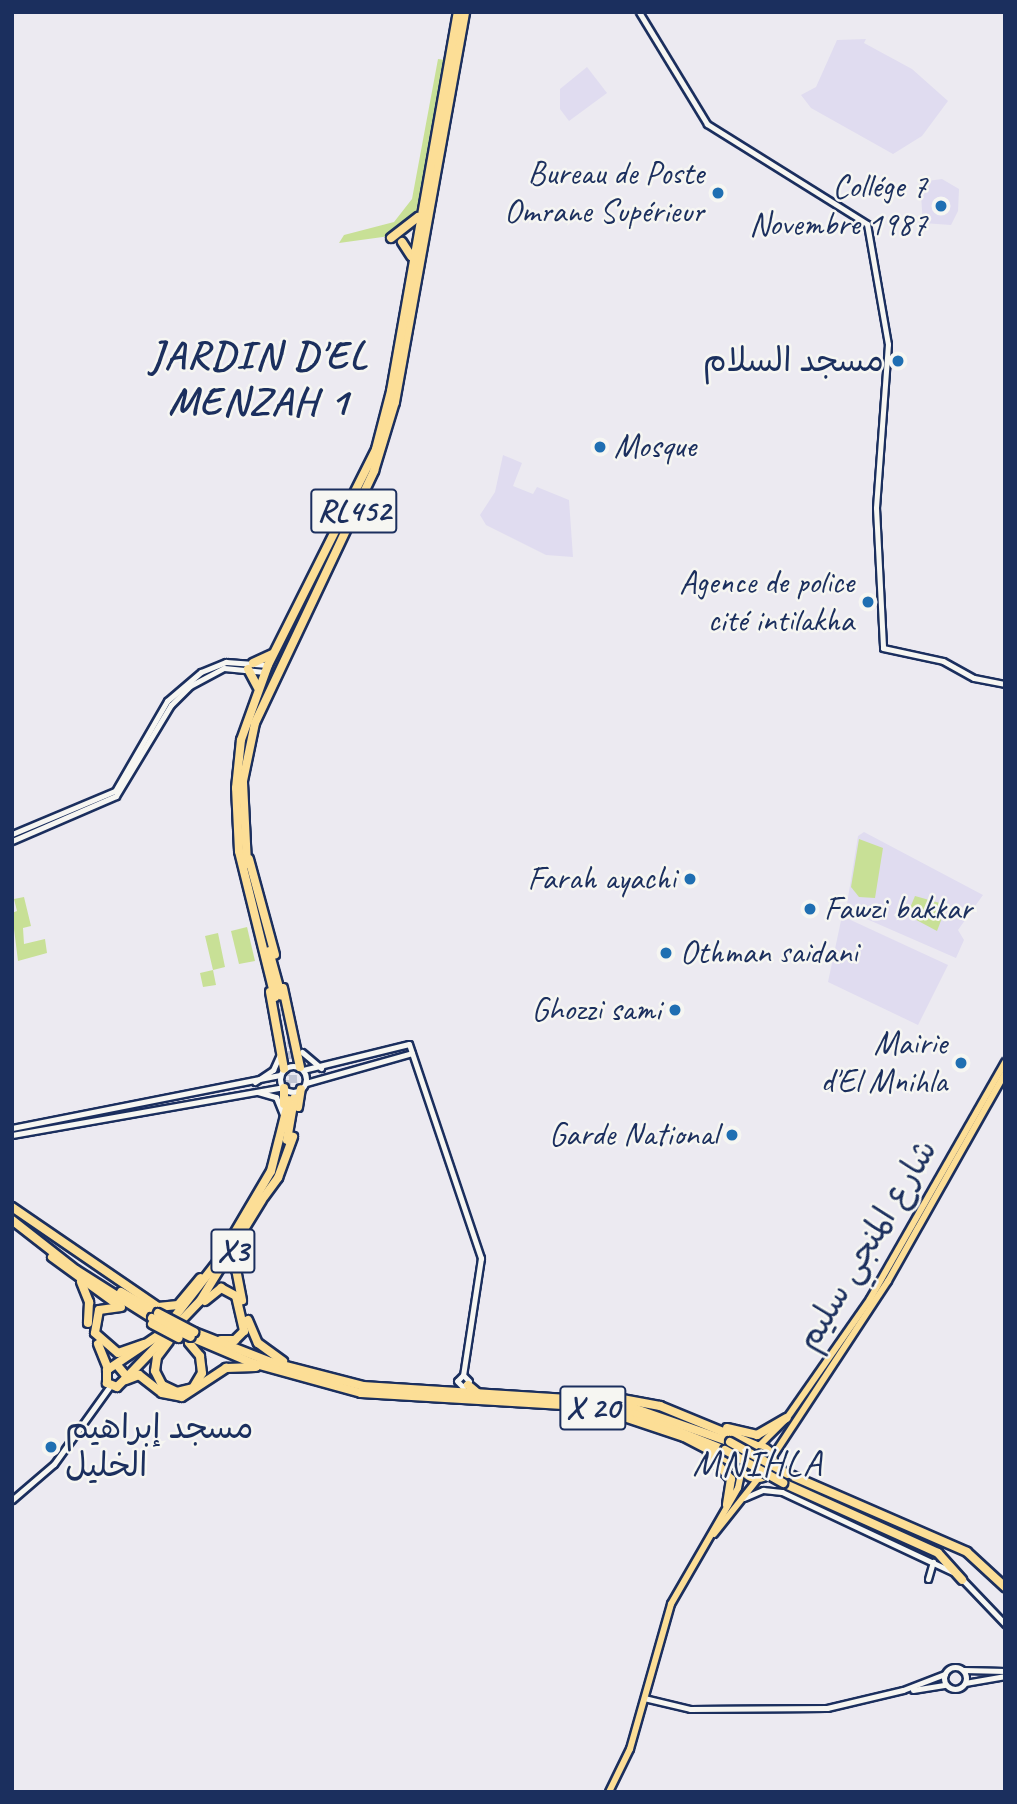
<!DOCTYPE html>
<html>
<head>
<meta charset="utf-8">
<style>
  body { margin:0 }
  #map { position:relative; width:1017px; height:1804px; overflow:hidden; background:#eceaf1; font-family:Caveat,"Playpen Sans Arabic",sans-serif }
  div>[style] { position:absolute }
  .built>* { inset:0; background:#e0dcf0 }
  .green>* { inset:0; background:#c8e096 }
  .highway-tunnel>* { height:8px; margin-top:-4px; transform-origin:0; background:repeating-linear-gradient(90deg,#c2c5d4 0 8px,transparent 0 12px) }
  .roads { filter:drop-shadow(2px 0 #1b2f5e) drop-shadow(-2px 0 #1b2f5e) drop-shadow(0 2px #1b2f5e) drop-shadow(0 -2px #1b2f5e) }
  .minor>* { height:5px; margin:-2.5px; padding:0 2.5px; transform-origin:2.5px; border-radius:2.5px; background:#f6f6f2 }
  .minor>.ring { margin:-2.5px; padding:0; box-sizing:content-box; background:none; border:5px solid #f6f6f2; border-radius:50% }
  .major>* { height:6px; margin:-3px; padding:0 3px; transform-origin:3px; border-radius:3px; background:#fcde96 }
  .major>.ring { margin:-3px; padding:0; box-sizing:content-box; background:none; border:6px solid #fcde96; border-radius:50% }
  .highway>* { height:8px; margin:-4px; padding:0 4px; transform-origin:4px; border-radius:4px; background:#fcde96 }
  .bridges { filter:drop-shadow(2px 0 #1b2f5e) drop-shadow(-2px 0 #1b2f5e) drop-shadow(0 2px #1b2f5e) drop-shadow(0 -2px #1b2f5e) }
  .highway-bridge>* { height:8px; margin:-4px; padding:0 4px; transform-origin:4px; border-radius:4px; background:#fcde96 }
  .dots>* { width:19px; height:19px; translate:-50% -50%; box-sizing:border-box; border:4px solid #f6f6f2; border-radius:50% }
  span { translate:-50% -50%; white-space:nowrap; text-align:center; line-height:1.15; -webkit-text-stroke:5px #f6f6f2; paint-order:stroke }
  .shield-label span { padding:2px 5px; background:#f6f6f2; border:2px solid; border-radius:5px; -webkit-text-stroke-width:0 }
  .shield-label { font-size:32px; color:#1b2f5e; font-weight:700 }
  .poi-label { font-size:33px; color:#1b2f5e }
  .right { translate:-100% -50%; text-align:right }
  .left { translate:0 -50%; text-align:left }
  .street-label { font-size:33px; color:#1b2f5e }
  .quarter-label { font-size:37px; color:#1b2f5e; letter-spacing:2px }
  .district-label { font-size:40px; color:#1b2f5e; font-weight:700; letter-spacing:2px }
  .frame { position:absolute; inset:0; border:14px solid #1b2f5e; pointer-events:none }
</style>
</head>
<body>
<div id="map">
  <div class="built">
    <div style="clip-path:polygon(866px 39px,864px 43px,912px 69px,948px 101px,922px 136px,893px 154px,811px 108px,801px 95px,816px 87px,837px 40px)"></div>
    <div style="clip-path:polygon(587px 67px,607px 93px,569px 121px,560px 109px,560px 89px)"></div>
    <div style="clip-path:polygon(942px 179px,959px 189px,958px 211px,951px 225px,923px 223px,920px 182px)"></div>
    <div style="clip-path:polygon(503px 455px,522px 463px,513px 486px,533px 494px,537px 487px,569px 500px,573px 557px,546px 555px,486px 525px,480px 515px,495px 492px)"></div>
    <div style="clip-path:polygon(864px 832px,983px 895px,958px 930px,964px 940px,956px 958px,846px 910px,858px 836px)"></div>
    <div style="clip-path:polygon(842px 916px,948px 965px,918px 1025px,828px 982px)"></div>
  </div>
  <div class="green">
    <div style="clip-path:polygon(438px 59px,445px 60px,418px 214px,390px 236px,339px 243px,344px 235px,394px 222px,412px 199px)"></div>
    <div style="clip-path:polygon(859px 839px,883px 848px,875px 898px,859px 897px,851px 887px)"></div>
    <div style="clip-path:polygon(915px 896px,947px 905px,937px 931px,907px 915px)"></div>
    <div style="clip-path:polygon(24px 897px,31px 926px,23px 928px,24px 944px,45px 939px,47px 953px,18px 961px,12px 913px,17px 911px,14px 899px)"></div>
    <div style="clip-path:polygon(247px 927px,255px 961px,239px 964px,231px 931px)"></div>
    <div style="clip-path:polygon(218px 933px,225px 967px,213px 970px,216px 985px,203px 987px,200px 973px,213px 970px,205px 936px)"></div>
  </div>
  <div class="highway-tunnel">
    <div style="left:275px;top:997px;width:104px;rotate:82.3deg"></div>
    <div style="left:291px;top:1039px;width:60px;rotate:87.1deg"></div>
  </div>
  <div class="roads">
    <div class="minor">
      <div style="left:639px;top:12px;width:131px;rotate:58.7deg"></div>
      <div style="left:707px;top:124px;width:189px;rotate:32deg"></div>
      <div style="left:867px;top:224px;width:122px;rotate:80.1deg"></div>
      <div style="left:888px;top:344px;width:164px;rotate:94.2deg"></div>
      <div style="left:876px;top:508px;width:140px;rotate:87.1deg"></div>
      <div style="left:883px;top:648px;width:61px;rotate:12.2deg"></div>
      <div style="left:943px;top:661px;width:35px;rotate:29deg"></div>
      <div style="left:974px;top:678px;width:32px;rotate:11deg"></div>
      <div style="left:12px;top:834px;width:112px;rotate:-22.7deg"></div>
      <div style="left:115px;top:791px;width:104px;rotate:-60deg"></div>
      <div style="left:167px;top:701px;width:45px;rotate:-40.5deg"></div>
      <div style="left:201px;top:672px;width:27px;rotate:-22deg"></div>
      <div style="left:226px;top:662px;width:42px;rotate:4.1deg"></div>
      <div style="left:12px;top:841px;width:113px;rotate:-23.4deg"></div>
      <div style="left:116px;top:796px;width:106px;rotate:-58.9deg"></div>
      <div style="left:171px;top:705px;width:27px;rotate:-45deg"></div>
      <div style="left:190px;top:686px;width:38px;rotate:-28deg"></div>
      <div style="left:224px;top:668px;width:41px;rotate:5.6deg"></div>
      <div style="left:302px;top:1052px;width:25px;rotate:40deg"></div>
      <div class="ring" style="left:280px;top:1066px;width:21px;height:21px"></div>
      <div style="left:303px;top:1070px;width:109px;rotate:-13.8deg"></div>
      <div style="left:409px;top:1044px;width:226px;rotate:71.4deg"></div>
      <div style="left:481px;top:1258px;width:118px;rotate:98.7deg"></div>
      <div style="left:463px;top:1375px;width:8px;rotate:135deg"></div>
      <div style="left:457px;top:1381px;width:8px;rotate:45deg"></div>
      <div style="left:463px;top:1387px;width:8px;rotate:-45deg"></div>
      <div style="left:469px;top:1381px;width:8px;rotate:-135deg"></div>
      <div style="left:255px;top:1082px;width:22px;rotate:-34deg"></div>
      <div style="left:273px;top:1070px;width:17px;rotate:-66deg"></div>
      <div style="left:306px;top:1083px;width:110px;rotate:-15.8deg"></div>
      <div style="left:258px;top:1092px;width:19px;rotate:16deg"></div>
      <div style="left:276px;top:1097px;width:18px;rotate:68deg"></div>
      <div style="left:12px;top:1128px;width:273px;rotate:-11.2deg"></div>
      <div style="left:12px;top:1135px;width:275px;rotate:-10deg"></div>
      <div style="left:744px;top:1498px;width:21px;rotate:-23deg"></div>
      <div style="left:763px;top:1490px;width:19px;rotate:6deg"></div>
      <div style="left:782px;top:1492px;width:189px;rotate:25.1deg"></div>
      <div style="left:12px;top:1500px;width:55px;rotate:-40.6deg"></div>
      <div style="left:54px;top:1464px;width:96px;rotate:-54.3deg"></div>
      <div style="left:961px;top:1578px;width:64px;rotate:46.3deg"></div>
      <div style="left:928px;top:1579px;width:18px;rotate:-74deg"></div>
      <div class="ring" style="left:944px;top:1667px;width:17px;height:17px"></div>
      <div style="left:963px;top:1670px;width:42px;rotate:1.4deg"></div>
      <div style="left:965px;top:1683px;width:41px;rotate:-9.9deg"></div>
      <div style="left:913px;top:1690px;width:33px;rotate:-9deg"></div>
      <div style="left:644px;top:1698px;width:47px;rotate:13.4deg"></div>
      <div style="left:690px;top:1709px;width:137px;rotate:-0.4deg"></div>
      <div style="left:827px;top:1708px;width:78px;rotate:-13.3deg"></div>
      <div style="left:903px;top:1690px;width:45px;rotate:-20.9deg"></div>
    </div>
    <div class="major">
      <div class="ring" style="left:740px;top:1445px;width:28px;height:28px"></div>
      <div style="left:760px;top:1445px;width:38px;rotate:-45deg"></div>
      <div style="left:787px;top:1418px;width:145px;rotate:-55.1deg"></div>
      <div style="left:870px;top:1299px;width:273px;rotate:-60.3deg"></div>
      <div style="left:773px;top:1456px;width:209px;rotate:-56.7deg"></div>
      <div style="left:888px;top:1281px;width:239px;rotate:-60.6deg"></div>
      <div style="left:714px;top:1534px;width:69px;rotate:-51.5deg"></div>
      <div style="left:609px;top:1792px;width:48px;rotate:-64deg"></div>
      <div style="left:630px;top:1749px;width:151px;rotate:-74.2deg"></div>
      <div style="left:671px;top:1604px;width:134px;rotate:-60deg"></div>
      <div style="left:738px;top:1488px;width:19px;rotate:-78deg"></div>
    </div>
    <div class="highway">
      <div style="left:391px;top:238px;width:34px;rotate:-38deg"></div>
      <div style="left:402px;top:242px;width:17px;rotate:57deg"></div>
      <div style="left:253px;top:663px;width:21px;rotate:-25deg"></div>
      <div style="left:248px;top:669px;width:21px;rotate:62deg"></div>
      <div style="left:249px;top:859px;width:99px;rotate:74.8deg"></div>
      <div style="left:247px;top:864px;width:83px;rotate:-92.8deg"></div>
      <div style="left:243px;top:781px;width:59px;rotate:-78.3deg"></div>
      <div style="left:255px;top:723px;width:279px;rotate:-64.7deg"></div>
      <div style="left:374px;top:471px;width:72px;rotate:-73.1deg"></div>
      <div style="left:395px;top:402px;width:396px;rotate:-79.8deg"></div>
      <div style="left:269px;top:951px;width:46px;rotate:74.7deg"></div>
      <div style="left:283px;top:988px;width:81px;rotate:77.9deg"></div>
      <div style="left:270px;top:992px;width:78px;rotate:79.7deg"></div>
      <div style="left:275px;top:997px;width:150px;rotate:-103.9deg"></div>
      <div style="left:239px;top:851px;width:63px;rotate:-92.7deg"></div>
      <div style="left:236px;top:788px;width:48px;rotate:-84.1deg"></div>
      <div style="left:241px;top:740px;width:80px;rotate:-70.2deg"></div>
      <div style="left:268px;top:665px;width:241px;rotate:-63.4deg"></div>
      <div style="left:376px;top:449px;width:60px;rotate:-75.5deg"></div>
      <div style="left:391px;top:391px;width:385px;rotate:-80deg"></div>
      <div style="left:284px;top:1104px;width:16px;rotate:-90deg"></div>
      <div style="left:298px;top:1107px;width:18px;rotate:-81deg"></div>
      <div style="left:287px;top:1140px;width:42px;rotate:-80.3deg"></div>
      <div style="left:264px;top:1197px;width:24px;rotate:-54deg"></div>
      <div style="left:278px;top:1178px;width:44px;rotate:-69.9deg"></div>
      <div style="left:12px;top:1207px;width:177px;rotate:34.4deg"></div>
      <div style="left:158px;top:1307px;width:20px;rotate:-6deg"></div>
      <div style="left:178px;top:1305px;width:35px;rotate:-50deg"></div>
      <div style="left:12px;top:1220px;width:81px;rotate:38deg"></div>
      <div style="left:76px;top:1270px;width:90px;rotate:32.3deg"></div>
      <div style="left:241px;top:1245px;width:25px;rotate:102deg"></div>
      <div style="left:236px;top:1269px;width:32px;rotate:79deg"></div>
      <div style="left:52px;top:1257px;width:82px;rotate:36deg"></div>
      <div style="left:81px;top:1282px;width:22px;rotate:68deg"></div>
      <div style="left:89px;top:1302px;width:21px;rotate:93deg"></div>
      <div style="left:121px;top:1292px;width:36px;rotate:30deg"></div>
      <div style="left:205px;top:1301px;width:21px;rotate:-39deg"></div>
      <div style="left:221px;top:1288px;width:17px;rotate:28deg"></div>
      <div style="left:236px;top:1296px;width:36px;rotate:77deg"></div>
      <div style="left:244px;top:1331px;width:13px;rotate:135deg"></div>
      <div style="left:235px;top:1340px;width:14px;rotate:180deg"></div>
      <div style="left:121px;top:1307px;width:22px;rotate:172deg"></div>
      <div style="left:99px;top:1310px;width:23px;rotate:100deg"></div>
      <div style="left:95px;top:1333px;width:30px;rotate:41deg"></div>
      <div style="left:118px;top:1353px;width:28px;rotate:-19deg"></div>
      <div style="left:248px;top:1320px;width:25px;rotate:67deg"></div>
      <div style="left:258px;top:1343px;width:31px;rotate:36deg"></div>
      <div style="left:194px;top:1332px;width:83px;rotate:21.3deg"></div>
      <div style="left:271px;top:1362px;width:95px;rotate:14.6deg"></div>
      <div style="left:363px;top:1386px;width:254px;rotate:3.6deg"></div>
      <div style="left:616px;top:1402px;width:121px;rotate:19.3deg"></div>
      <div style="left:191px;top:1337px;width:66px;rotate:23.1deg"></div>
      <div style="left:252px;top:1363px;width:113px;rotate:15.4deg"></div>
      <div style="left:361px;top:1393px;width:219px;rotate:3.4deg"></div>
      <div style="left:580px;top:1406px;width:58px;rotate:9deg"></div>
      <div style="left:637px;top:1415px;width:95px;rotate:21.7deg"></div>
      <div style="left:169px;top:1341px;width:20px;rotate:127deg"></div>
      <div style="left:157px;top:1357px;width:14px;rotate:98deg"></div>
      <div style="left:155px;top:1371px;width:16px;rotate:63deg"></div>
      <div style="left:162px;top:1385px;width:17px;rotate:25deg"></div>
      <div style="left:177px;top:1392px;width:16px;rotate:-14deg"></div>
      <div style="left:193px;top:1388px;width:17px;rotate:-59deg"></div>
      <div style="left:202px;top:1373px;width:17px;rotate:-97deg"></div>
      <div style="left:200px;top:1356px;width:17px;rotate:-130deg"></div>
      <div style="left:98px;top:1344px;width:27px;rotate:68deg"></div>
      <div style="left:117px;top:1365px;width:16px;rotate:50deg"></div>
      <div style="left:127px;top:1377px;width:14px;rotate:135deg"></div>
      <div style="left:117px;top:1387px;width:11px;rotate:-158deg"></div>
      <div style="left:107px;top:1383px;width:13px;rotate:-90deg"></div>
      <div style="left:107px;top:1370px;width:66px;rotate:-33.9deg"></div>
      <div style="left:162px;top:1333px;width:91px;rotate:-52.1deg"></div>
      <div style="left:218px;top:1261px;width:104px;rotate:-59.5deg"></div>
      <div style="left:271px;top:1171px;width:73px;rotate:-75.8deg"></div>
      <div style="left:127px;top:1377px;width:105px;rotate:-46.2deg"></div>
      <div style="left:200px;top:1301px;width:119px;rotate:-58.5deg"></div>
      <div style="left:126px;top:1380px;width:14px;rotate:-21deg"></div>
      <div style="left:139px;top:1375px;width:29px;rotate:38deg"></div>
      <div style="left:162px;top:1393px;width:20px;rotate:11deg"></div>
      <div style="left:182px;top:1397px;width:53px;rotate:-33.4deg"></div>
      <div style="left:226px;top:1368px;width:30px;rotate:-2deg"></div>
      <div style="left:468px;top:1385px;width:16px;rotate:40deg"></div>
      <div style="left:606px;top:1396px;width:55px;rotate:10.5deg"></div>
      <div style="left:660px;top:1406px;width:103px;rotate:22.3deg"></div>
      <div style="left:624px;top:1417px;width:63px;rotate:18.4deg"></div>
      <div style="left:684px;top:1437px;width:63px;rotate:27.4deg"></div>
      <div style="left:727px;top:1428px;width:31px;rotate:13deg"></div>
      <div style="left:757px;top:1435px;width:34px;rotate:-30deg"></div>
      <div style="left:708px;top:1453px;width:35px;rotate:49deg"></div>
      <div style="left:731px;top:1479px;width:26px;rotate:99deg"></div>
      <div style="left:788px;top:1474px;width:195px;rotate:23.5deg"></div>
      <div style="left:967px;top:1552px;width:52px;rotate:42.6deg"></div>
      <div style="left:783px;top:1483px;width:170px;rotate:24.3deg"></div>
      <div style="left:938px;top:1553px;width:36px;rotate:48deg"></div>
    </div>
  </div>
  <div class="bridges">
    <div class="highway-bridge">
      <div style="left:158px;top:1313px;width:41px;rotate:27.8deg"></div>
      <div style="left:152px;top:1318px;width:43px;rotate:26deg"></div>
      <div style="left:152px;top:1324px;width:30px;rotate:28deg"></div>
      <div style="left:730px;top:1442px;width:66px;rotate:28.9deg"></div>
      <div style="left:725px;top:1450px;width:67px;rotate:29.6deg"></div>
    </div>
  </div>
  <div class="dots">
    <div style="left:718px;top:193px;background:#1f6fb2"></div>
    <div style="left:941px;top:206px;background:#1f6fb2"></div>
    <div style="left:898px;top:361px;background:#1f6fb2"></div>
    <div style="left:600px;top:447px;background:#1f6fb2"></div>
    <div style="left:868px;top:602px;background:#1f6fb2"></div>
    <div style="left:690px;top:879px;background:#1f6fb2"></div>
    <div style="left:810px;top:909px;background:#1f6fb2"></div>
    <div style="left:666px;top:953px;background:#1f6fb2"></div>
    <div style="left:675px;top:1010px;background:#1f6fb2"></div>
    <div style="left:961px;top:1063px;background:#1f6fb2"></div>
    <div style="left:732px;top:1135px;background:#1f6fb2"></div>
    <div style="left:51px;top:1447px;background:#1f6fb2"></div>
  </div>
  <div class="shield-label">
    <span style="left:354px;top:511px">RL452</span>
    <span style="left:233px;top:1251px">X3</span>
    <span style="left:593px;top:1408px">X 20</span>
  </div>
  <div class="poi-label">
    <span class="right" style="left:704px;top:193px">Bureau de Poste<br>Omrane Supérieur</span>
    <span class="right" style="left:927px;top:206px">Collége 7<br>Novembre 1987</span>
    <span class="right" style="left:884px;top:361px">مسجد السلام</span>
    <span class="left" style="left:614px;top:447px">Mosque</span>
    <span class="right" style="left:854px;top:602px">Agence de police<br>cité intilakha</span>
    <span class="right" style="left:676px;top:879px">Farah ayachi</span>
    <span class="left" style="left:824px;top:909px">Fawzi bakkar</span>
    <span class="left" style="left:680px;top:953px">Othman saidani</span>
    <span class="right" style="left:661px;top:1010px">Ghozzi sami</span>
    <span class="right" style="left:947px;top:1063px">Mairie<br>d'El Mnihla</span>
    <span class="right" style="left:718px;top:1135px">Garde National</span>
    <span class="left" style="left:65px;top:1447px">مسجد إبراهيم<br>الخليل</span>
  </div>
  <div class="street-label">
    <span style="left:867px;top:1245px;rotate:-59deg">شارع المنجي سليم</span>
  </div>
  <div class="quarter-label">
    <span style="left:758px;top:1463px">MNIHLA</span>
  </div>
  <div class="district-label">
    <span style="left:259px;top:378px">JARDIN D'EL<br>MENZAH 1</span>
  </div>
  <div class="frame"></div>
</div>
</body>
</html>
